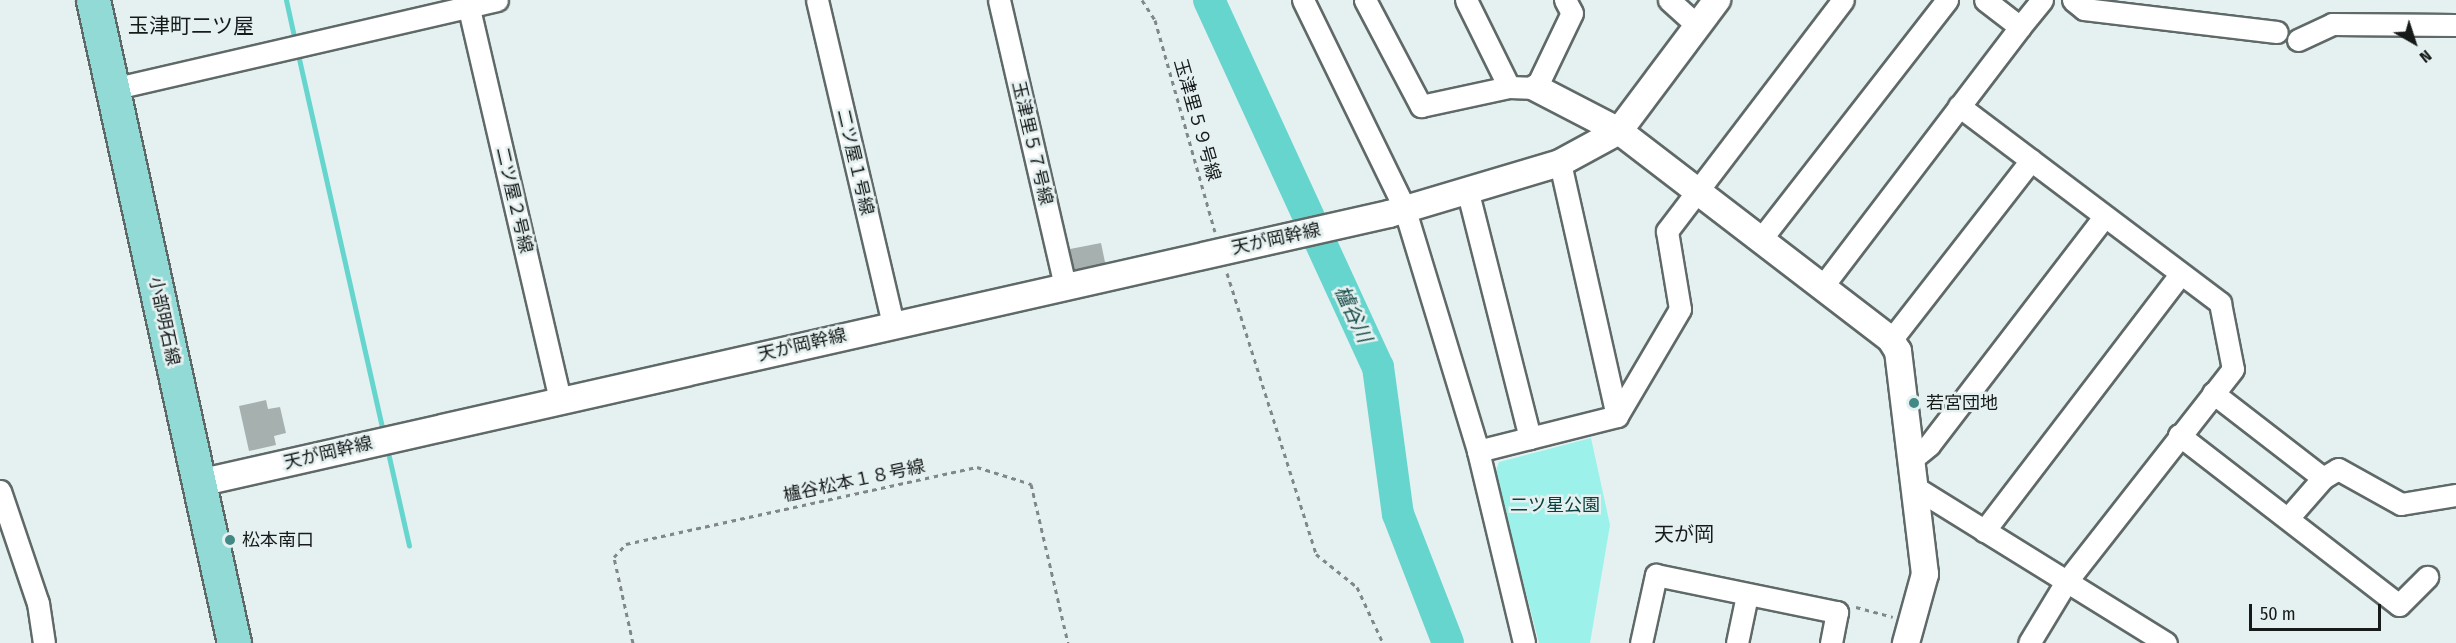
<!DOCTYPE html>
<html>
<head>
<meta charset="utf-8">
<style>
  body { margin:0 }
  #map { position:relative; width:2456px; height:643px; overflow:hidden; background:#e5f1f0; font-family:"Fira Sans Condensed","Noto Sans JP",sans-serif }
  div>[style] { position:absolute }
  .green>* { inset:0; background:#9cf1ea }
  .stream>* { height:5px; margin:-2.5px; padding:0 2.5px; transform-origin:2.5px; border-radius:2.5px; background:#66d5ce }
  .river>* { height:32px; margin:-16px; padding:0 16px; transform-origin:16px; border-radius:16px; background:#66d5ce }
  .building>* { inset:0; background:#a6b0af }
  .path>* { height:3px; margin-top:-1.5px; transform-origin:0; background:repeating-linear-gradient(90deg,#808887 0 4.5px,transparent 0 9px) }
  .roads { filter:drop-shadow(2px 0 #5f6968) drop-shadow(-2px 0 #5f6968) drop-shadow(0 2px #5f6968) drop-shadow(0 -2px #5f6968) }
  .minor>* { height:21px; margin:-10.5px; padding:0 10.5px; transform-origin:10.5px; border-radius:10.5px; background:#fff }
  .tertiary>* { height:26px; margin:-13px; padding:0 13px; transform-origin:13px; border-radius:13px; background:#fff }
  .primary>* { height:33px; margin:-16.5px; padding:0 16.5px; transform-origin:16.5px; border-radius:16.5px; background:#91dad6 }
  .dots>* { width:16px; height:16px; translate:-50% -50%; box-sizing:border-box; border:3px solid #e5f1f0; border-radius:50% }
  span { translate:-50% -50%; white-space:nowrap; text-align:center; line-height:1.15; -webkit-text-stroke:5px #e5f1f0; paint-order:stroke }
  .street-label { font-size:18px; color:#161a19 }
  .poi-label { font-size:18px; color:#161a19 }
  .left { translate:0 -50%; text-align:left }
  .park-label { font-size:18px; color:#0c403e }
  .water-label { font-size:20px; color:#1b4c49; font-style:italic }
  .neighbourhood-label { font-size:20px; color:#161a19 }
  .quarter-label { font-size:21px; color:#161a19 }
  .north { position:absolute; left:2384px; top:12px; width:60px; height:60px; -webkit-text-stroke:4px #e5f1f0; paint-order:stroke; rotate:141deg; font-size:16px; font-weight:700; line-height:24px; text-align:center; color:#161a19 }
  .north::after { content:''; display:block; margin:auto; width:21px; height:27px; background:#161a19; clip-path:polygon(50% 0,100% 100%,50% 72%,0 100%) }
  .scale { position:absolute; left:2249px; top:604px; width:132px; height:27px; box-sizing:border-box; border:3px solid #161a19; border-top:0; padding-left:8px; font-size:18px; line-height:21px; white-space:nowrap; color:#161a19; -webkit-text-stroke:4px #e5f1f0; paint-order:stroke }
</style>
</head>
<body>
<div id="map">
  <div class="green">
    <div style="clip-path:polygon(1591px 438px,1610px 525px,1590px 643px,1539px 643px,1495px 473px,1499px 462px)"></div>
  </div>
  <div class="stream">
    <div style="left:286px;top:0;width:42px;rotate:77.6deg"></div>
    <div style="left:297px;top:50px;width:393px;rotate:77.3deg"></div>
    <div style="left:387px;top:448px;width:100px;rotate:77.3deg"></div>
  </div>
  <div class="river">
    <div style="left:1209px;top:0;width:404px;rotate:65.3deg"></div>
    <div style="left:1378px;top:367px;width:148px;rotate:82.3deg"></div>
    <div style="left:1398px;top:514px;width:138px;rotate:68.8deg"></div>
  </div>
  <div class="building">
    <div style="clip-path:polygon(1101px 243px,1106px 267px,1074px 273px,1070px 249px)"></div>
    <div style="clip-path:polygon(266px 400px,268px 409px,280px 407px,286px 433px,274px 436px,276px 445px,249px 451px,239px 406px)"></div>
  </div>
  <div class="path">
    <div style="left:1142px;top:0;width:24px;rotate:57deg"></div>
    <div style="left:1155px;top:20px;width:220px;rotate:74.2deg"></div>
    <div style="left:1227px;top:273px;width:295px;rotate:72.4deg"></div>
    <div style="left:1316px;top:554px;width:53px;rotate:38.8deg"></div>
    <div style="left:1357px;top:587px;width:62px;rotate:65.1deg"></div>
    <div style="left:1856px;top:607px;width:38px;rotate:15deg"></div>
    <div style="left:633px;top:643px;width:88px;rotate:-102.5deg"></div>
    <div style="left:614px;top:557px;width:18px;rotate:-47deg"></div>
    <div style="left:626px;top:544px;width:359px;rotate:-12.4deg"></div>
    <div style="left:977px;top:467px;width:57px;rotate:17.5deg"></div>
    <div style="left:1031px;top:484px;width:163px;rotate:76.9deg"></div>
  </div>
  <div class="roads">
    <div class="minor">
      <div style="left:467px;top:0;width:412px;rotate:76.9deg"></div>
      <div style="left:817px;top:0;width:333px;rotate:76.8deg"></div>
      <div style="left:999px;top:0;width:293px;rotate:77deg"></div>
      <div style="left:1303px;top:0;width:230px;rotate:64deg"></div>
      <div style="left:1404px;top:207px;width:255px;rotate:73.1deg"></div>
      <div style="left:1478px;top:451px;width:197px;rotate:76.5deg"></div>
      <div style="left:1365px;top:0;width:120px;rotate:62.2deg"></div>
      <div style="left:1421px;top:106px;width:90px;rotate:-12.2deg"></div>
      <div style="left:1509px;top:87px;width:27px;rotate:2deg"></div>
      <div style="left:1536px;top:88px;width:83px;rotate:-64.4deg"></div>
      <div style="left:1572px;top:13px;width:15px;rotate:-118deg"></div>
      <div style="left:1466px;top:0;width:97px;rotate:63.7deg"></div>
      <div style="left:1669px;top:0;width:39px;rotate:42deg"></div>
      <div style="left:2073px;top:0;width:14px;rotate:39deg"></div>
      <div style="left:2084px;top:9px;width:194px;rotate:6.8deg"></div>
      <div style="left:2020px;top:27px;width:35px;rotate:-51deg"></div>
      <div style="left:2298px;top:40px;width:38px;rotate:-25deg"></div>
      <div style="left:2332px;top:24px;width:124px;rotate:0.5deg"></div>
      <div style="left:112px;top:89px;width:395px;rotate:-13deg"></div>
      <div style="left:1959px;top:106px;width:327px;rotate:37deg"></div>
      <div style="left:2220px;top:303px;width:67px;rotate:78.9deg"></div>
      <div style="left:2233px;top:369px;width:271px;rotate:128.1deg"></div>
      <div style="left:2066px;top:582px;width:71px;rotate:121.2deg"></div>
      <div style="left:1467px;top:189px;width:257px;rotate:75.8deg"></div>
      <div style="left:1761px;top:239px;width:303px;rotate:-52.1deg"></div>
      <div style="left:1822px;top:287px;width:327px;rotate:-52.7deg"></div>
      <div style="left:2020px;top:27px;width:44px;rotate:-142.4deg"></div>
      <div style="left:1891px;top:340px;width:228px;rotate:-52.1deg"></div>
      <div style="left:2213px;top:393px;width:139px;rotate:37.7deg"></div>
      <div style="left:2323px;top:478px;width:52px;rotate:131.1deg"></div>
      <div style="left:1617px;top:416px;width:124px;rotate:-59.5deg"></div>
      <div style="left:1680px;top:309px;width:79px;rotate:-99.5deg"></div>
      <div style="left:1667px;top:231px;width:290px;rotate:-52.7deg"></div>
      <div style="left:2179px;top:435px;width:278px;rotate:37.7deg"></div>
      <div style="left:2399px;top:605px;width:40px;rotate:-45deg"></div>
      <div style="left:1478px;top:451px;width:143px;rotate:-14.1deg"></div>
      <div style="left:1617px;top:416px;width:259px;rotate:-102.7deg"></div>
      <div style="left:1912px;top:459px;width:22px;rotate:-39deg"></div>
      <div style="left:1929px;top:445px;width:286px;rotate:-52.5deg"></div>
      <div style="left:2323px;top:478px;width:17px;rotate:-31deg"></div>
      <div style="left:2338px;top:469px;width:72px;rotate:29.1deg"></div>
      <div style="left:2401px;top:504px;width:56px;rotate:-9.3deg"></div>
      <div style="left:1916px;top:488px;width:294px;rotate:31.8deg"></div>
      <div style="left:0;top:491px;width:118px;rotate:71.3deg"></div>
      <div style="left:38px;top:603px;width:40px;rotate:81.5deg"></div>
      <div style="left:1984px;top:531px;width:322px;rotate:-52.6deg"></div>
      <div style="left:1641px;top:643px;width:70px;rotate:-77.6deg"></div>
      <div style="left:1656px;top:575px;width:185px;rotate:11.6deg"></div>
      <div style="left:1837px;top:612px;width:32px;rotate:101deg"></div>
      <div style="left:1737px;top:643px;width:49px;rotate:-78.2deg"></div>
    </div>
    <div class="tertiary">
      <div style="left:1536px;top:88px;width:93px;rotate:27.4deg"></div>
      <div style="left:1619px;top:131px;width:343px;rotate:37.5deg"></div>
      <div style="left:1891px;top:340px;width:13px;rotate:58deg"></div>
      <div style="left:1898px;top:351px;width:225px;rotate:83.1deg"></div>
      <div style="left:1925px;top:574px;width:72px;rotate:105.4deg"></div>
      <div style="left:199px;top:483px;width:1220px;rotate:-12.74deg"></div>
      <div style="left:1389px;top:214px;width:178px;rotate:-16.6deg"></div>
      <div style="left:1560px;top:163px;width:67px;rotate:-28.5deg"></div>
      <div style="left:1619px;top:131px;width:164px;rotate:-53.2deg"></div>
    </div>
    <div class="primary">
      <div style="left:93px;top:0;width:658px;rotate:77.63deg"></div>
    </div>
  </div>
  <div class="dots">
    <div style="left:1914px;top:403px;background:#428985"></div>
    <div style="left:230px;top:540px;background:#428985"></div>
  </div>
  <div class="street-label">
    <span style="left:1197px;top:120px;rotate:74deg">玉津里５９号線</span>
    <span style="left:1032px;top:143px;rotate:77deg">玉津里５７号線</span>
    <span style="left:855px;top:162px;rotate:77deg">二ツ屋１号線</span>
    <span style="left:514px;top:200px;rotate:77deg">二ツ屋２号線</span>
    <span style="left:1276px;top:239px;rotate:-12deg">天が岡幹線</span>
    <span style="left:164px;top:321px;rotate:78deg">小部明石線</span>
    <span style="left:802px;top:345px;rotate:-13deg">天が岡幹線</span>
    <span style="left:328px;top:453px;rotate:-13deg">天が岡幹線</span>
    <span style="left:854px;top:481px;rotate:-12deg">櫨谷松本１８号線</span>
  </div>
  <div class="poi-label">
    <span class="left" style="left:1926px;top:403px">若宮団地</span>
    <span class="left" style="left:242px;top:540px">松本南口</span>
  </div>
  <div class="park-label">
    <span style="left:1555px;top:505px">二ツ星公園</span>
  </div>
  <div class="water-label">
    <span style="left:1353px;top:314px;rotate:65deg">櫨谷川</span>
  </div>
  <div class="neighbourhood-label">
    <span style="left:1684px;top:534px">天が岡</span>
  </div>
  <div class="quarter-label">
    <span style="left:191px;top:26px">玉津町二ツ屋</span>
  </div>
  <div class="north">N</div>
  <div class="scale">50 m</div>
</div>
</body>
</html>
